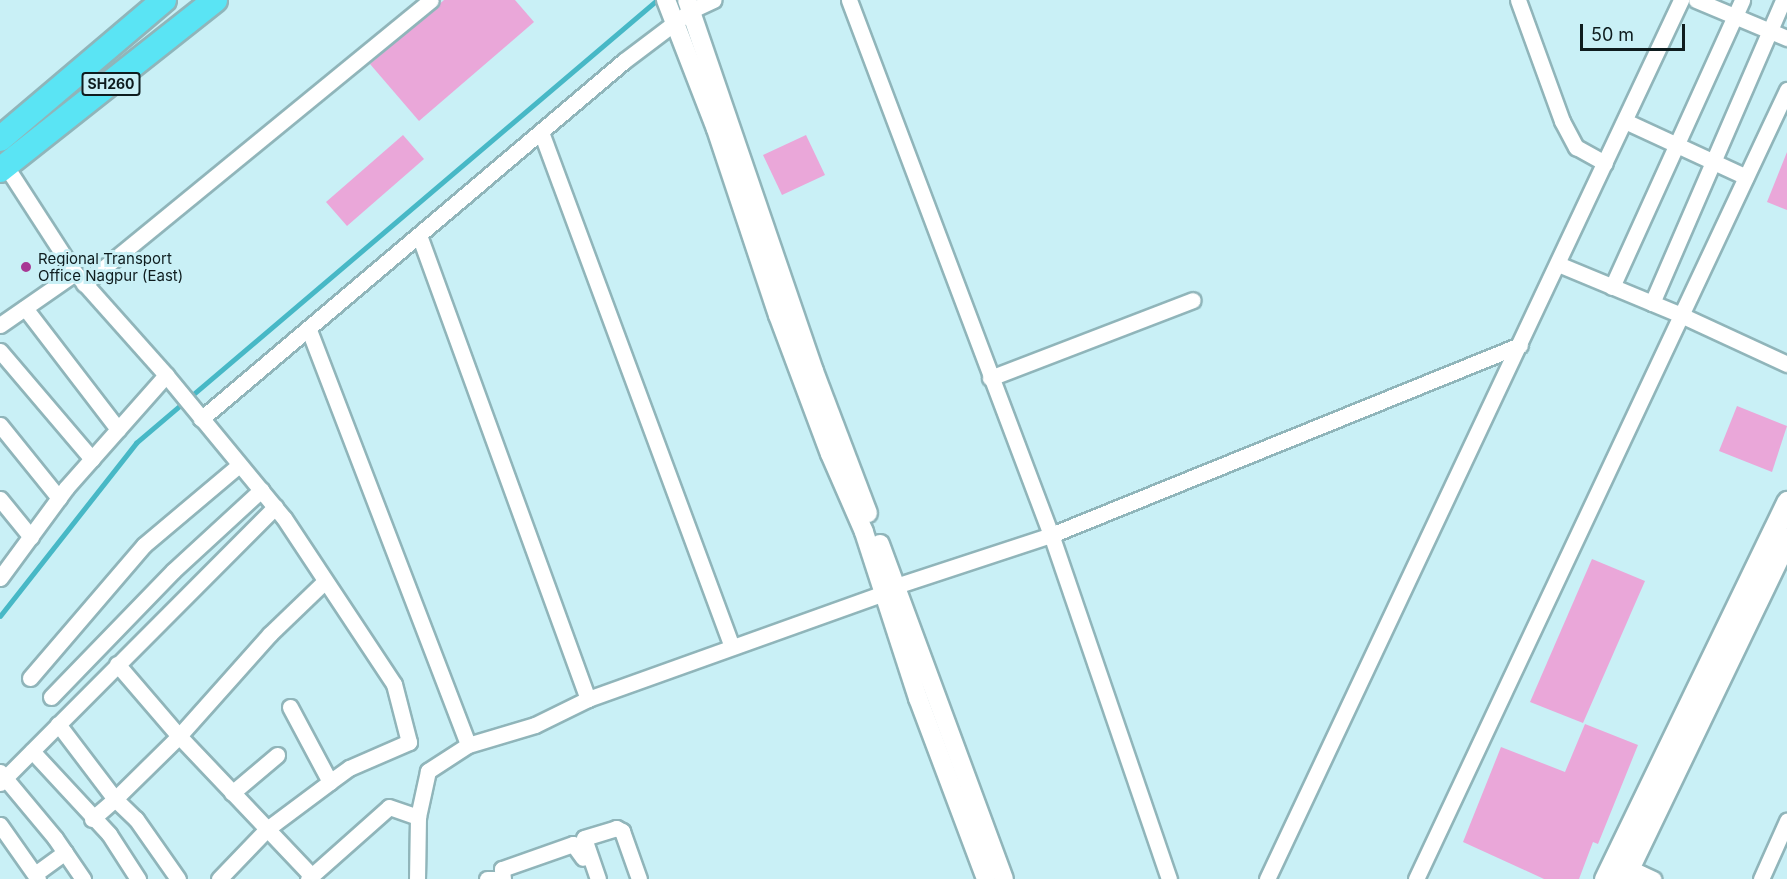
<!DOCTYPE html>
<html>
<head>
<meta charset="utf-8">
<style>
  body { margin:0 }
  #map { position:relative; width:1787px; height:879px; overflow:hidden; background:#c9f0f6; font-family:Inter,sans-serif }
  div>[style] { position:absolute }
  .stream>* { height:4.5px; margin:-2.25px; padding:0 2.25px; transform-origin:2.25px; border-radius:2.25px; background:#47b8c6 }
  .building>* { inset:0; background:#eaa7d9 }
  .roads { filter:drop-shadow(2px 0 #90b5ba) drop-shadow(-2px 0 #90b5ba) drop-shadow(0 2px #90b5ba) drop-shadow(0 -2px #90b5ba) }
  .minor>* { height:15px; margin:-7.5px; padding:0 7.5px; transform-origin:7.5px; border-radius:7.5px; background:#fff }
  .tertiary>* { height:18px; margin:-9px; padding:0 9px; transform-origin:9px; border-radius:9px; background:#fff }
  .secondary>* { height:21px; margin:-10.5px; padding:0 10.5px; transform-origin:10.5px; border-radius:10.5px; background:#fff }
  .trunk>* { height:24px; margin:-12px; padding:0 12px; transform-origin:12px; border-radius:12px; background:#5ae4f4 }
  .dots>* { width:16px; height:16px; translate:-50% -50%; box-sizing:border-box; border:3px solid #c9f0f6; border-radius:50% }
  span { translate:-50% -50%; white-space:nowrap; text-align:center; line-height:1.15; -webkit-text-stroke:6px #c9f0f6; paint-order:stroke }
  .shield-label span { padding:2px 4px; background:#c9f0f6; border:2px solid; border-radius:4px; -webkit-text-stroke-width:0 }
  .shield-label { font-size:14px; color:#0e1c1e; font-weight:700 }
  .poi-label { font-size:15px; color:#0e1c1e }
  .left { translate:0 -50%; text-align:left }
  .scale { position:absolute; left:1580px; top:24px; width:105px; height:27px; box-sizing:border-box; border:3px solid #0e1c1e; border-top:0; padding-left:8px; font-size:18px; line-height:21px; white-space:nowrap; color:#0e1c1e; -webkit-text-stroke:4px #c9f0f6; paint-order:stroke }
</style>
</head>
<body>
<div id="map">
  <div class="stream">
    <div style="left:0;top:616px;width:220px;rotate:-51.8deg"></div>
    <div style="left:136px;top:443px;width:684px;rotate:-40.37deg"></div>
  </div>
  <div class="building">
    <div style="clip-path:polygon(444px 0,515px 0,534px 22px,419px 121px,370px 64px)"></div>
    <div style="clip-path:polygon(403px 135px,424px 159px,347px 226px,326px 202px)"></div>
    <div style="clip-path:polygon(806px 135px,825px 175px,782px 195px,763px 155px)"></div>
    <div style="clip-path:polygon(1787px 152px,1787px 210px,1767px 202px)"></div>
    <div style="clip-path:polygon(1737px 406px,1787px 426px,1772px 472px,1719px 451px)"></div>
    <div style="clip-path:polygon(1592px 559px,1645px 581px,1583px 723px,1530px 702px)"></div>
    <div style="clip-path:polygon(1585px 724px,1638px 745px,1598px 844px,1593px 842px,1579px 879px,1544px 879px,1463px 842px,1501px 747px,1565px 772px)"></div>
  </div>
  <div class="roads">
    <div class="minor">
      <div style="left:849px;top:0;width:572px;rotate:69.31deg"></div>
      <div style="left:1051px;top:535px;width:163px;rotate:161.8deg"></div>
      <div style="left:1518px;top:0;width:129px;rotate:70deg"></div>
      <div style="left:1562px;top:121px;width:30px;rotate:62deg"></div>
      <div style="left:1576px;top:147px;width:33px;rotate:29deg"></div>
      <div style="left:1696px;top:0;width:99px;rotate:22.7deg"></div>
      <div style="left:1625px;top:121px;width:133px;rotate:24.8deg"></div>
      <div style="left:541px;top:132px;width:549px;rotate:69.65deg"></div>
      <div style="left:419px;top:235px;width:494px;rotate:70deg"></div>
      <div style="left:1558px;top:264px;width:133px;rotate:22.5deg"></div>
      <div style="left:1681px;top:315px;width:117px;rotate:24.8deg"></div>
      <div style="left:84px;top:284px;width:448px;rotate:-39.3deg"></div>
      <div style="left:1612px;top:287px;width:315px;rotate:-65.6deg"></div>
      <div style="left:1652px;top:303px;width:330px;rotate:-66.6deg"></div>
      <div style="left:25px;top:308px;width:153px;rotate:52.5deg"></div>
      <div style="left:0;top:325px;width:91px;rotate:-34.7deg"></div>
      <div style="left:309px;top:330px;width:444px;rotate:69deg"></div>
      <div style="left:468px;top:745px;width:48px;rotate:147deg"></div>
      <div style="left:428px;top:771px;width:47px;rotate:102.3deg"></div>
      <div style="left:0;top:351px;width:142px;rotate:49.6deg"></div>
      <div style="left:166px;top:375px;width:185px;rotate:50.5deg"></div>
      <div style="left:284px;top:518px;width:199px;rotate:56.5deg"></div>
      <div style="left:394px;top:684px;width:60px;rotate:75.5deg"></div>
      <div style="left:409px;top:742px;width:65px;rotate:156.6deg"></div>
      <div style="left:349px;top:768px;width:24px;rotate:144deg"></div>
      <div style="left:330px;top:782px;width:85px;rotate:-118.1deg"></div>
      <div style="left:990px;top:378px;width:217px;rotate:-21deg"></div>
      <div style="left:201px;top:419px;width:554px;rotate:-40.24deg"></div>
      <div style="left:624px;top:61px;width:83px;rotate:-37.1deg"></div>
      <div style="left:690px;top:11px;width:26px;rotate:-25deg"></div>
      <div style="left:0;top:425px;width:94px;rotate:51.1deg"></div>
      <div style="left:0;top:499px;width:49px;rotate:50.8deg"></div>
      <div style="left:0;top:578px;width:112px;rotate:-53.7deg"></div>
      <div style="left:66px;top:488px;width:151px;rotate:-48.5deg"></div>
      <div style="left:166px;top:375px;width:137px;rotate:-131.7deg"></div>
      <div style="left:75px;top:273px;width:129px;rotate:-122.9deg"></div>
      <div style="left:117px;top:664px;width:95px;rotate:49.3deg"></div>
      <div style="left:179px;top:736px;width:193px;rotate:46.5deg"></div>
      <div style="left:30px;top:678px;width:175px;rotate:-49.4deg"></div>
      <div style="left:144px;top:545px;width:124px;rotate:-40.1deg"></div>
      <div style="left:51px;top:697px;width:175px;rotate:-45.9deg"></div>
      <div style="left:173px;top:571px;width:120px;rotate:-42.6deg"></div>
      <div style="left:58px;top:724px;width:94px;rotate:52.8deg"></div>
      <div style="left:115px;top:799px;width:90px;rotate:-44.5deg"></div>
      <div style="left:179px;top:736px;width:137px;rotate:-48.3deg"></div>
      <div style="left:270px;top:634px;width:76px;rotate:-43.9deg"></div>
      <div style="left:468px;top:745px;width:70px;rotate:-16.6deg"></div>
      <div style="left:535px;top:725px;width:59px;rotate:-26.1deg"></div>
      <div style="left:588px;top:699px;width:314px;rotate:-19.7deg"></div>
      <div style="left:32px;top:751px;width:113px;rotate:47.1deg"></div>
      <div style="left:109px;top:834px;width:54px;rotate:57.2deg"></div>
      <div style="left:0;top:772px;width:86px;rotate:50.2deg"></div>
      <div style="left:55px;top:838px;width:50px;rotate:55.7deg"></div>
      <div style="left:0;top:783px;width:390px;rotate:-45.1deg"></div>
      <div style="left:232px;top:793px;width:59px;rotate:-40.2deg"></div>
      <div style="left:92px;top:819px;width:30px;rotate:-41deg"></div>
      <div style="left:115px;top:799px;width:29px;rotate:44deg"></div>
      <div style="left:136px;top:819px;width:73px;rotate:55deg"></div>
      <div style="left:0;top:825px;width:66px;rotate:54.9deg"></div>
      <div style="left:1619px;top:863px;width:38px;rotate:25deg"></div>
      <div style="left:35px;top:874px;width:37px;rotate:-36deg"></div>
      <div style="left:219px;top:879px;width:69px;rotate:-46.2deg"></div>
      <div style="left:267px;top:829px;width:79px;rotate:-36.7deg"></div>
      <div style="left:308px;top:879px;width:108px;rotate:-41.6deg"></div>
      <div style="left:389px;top:807px;width:31px;rotate:19deg"></div>
      <div style="left:418px;top:817px;width:62px;rotate:90.9deg"></div>
      <div style="left:487px;top:879px;width:7px"></div>
      <div style="left:503px;top:879px;width:10px;rotate:-96deg"></div>
      <div style="left:502px;top:869px;width:75px;rotate:-19.4deg"></div>
      <div style="left:573px;top:844px;width:17px;rotate:54deg"></div>
      <div style="left:598px;top:879px;width:43px;rotate:-108.9deg"></div>
      <div style="left:584px;top:838px;width:34px;rotate:-17deg"></div>
      <div style="left:616px;top:828px;width:7px;rotate:27deg"></div>
      <div style="left:622px;top:831px;width:51px;rotate:70.5deg"></div>
      <div style="left:1169px;top:879px;width:364px;rotate:-108.9deg"></div>
      <div style="left:1051px;top:535px;width:506px;rotate:-22.05deg"></div>
      <div style="left:1267px;top:879px;width:972px;rotate:-64.78deg"></div>
      <div style="left:1416px;top:879px;width:872px;rotate:-64.82deg"></div>
      <div style="left:1761px;top:879px;width:64px;rotate:-65.9deg"></div>
    </div>
    <div class="tertiary">
      <div style="left:666px;top:0;width:138px;rotate:68.8deg"></div>
      <div style="left:716px;top:129px;width:196px;rotate:71.6deg"></div>
      <div style="left:778px;top:315px;width:148px;rotate:69.5deg"></div>
      <div style="left:830px;top:454px;width:85px;rotate:66.4deg"></div>
      <div style="left:864px;top:532px;width:175px;rotate:72deg"></div>
      <div style="left:918px;top:698px;width:193px;rotate:69.4deg"></div>
      <div style="left:687px;top:0;width:392px;rotate:71.1deg"></div>
      <div style="left:814px;top:371px;width:152px;rotate:69.2deg"></div>
      <div style="left:880px;top:544px;width:357px;rotate:69.7deg"></div>
    </div>
    <div class="secondary">
      <div style="left:1605px;top:879px;width:419px;rotate:-64.2deg"></div>
      <div style="left:1623px;top:879px;width:378px;rotate:-64.3deg"></div>
    </div>
    <div class="trunk">
      <div style="left:0;top:139px;width:215px;rotate:-40.3deg"></div>
      <div style="left:0;top:170px;width:274px;rotate:-38.3deg"></div>
    </div>
  </div>
  <div class="dots">
    <div style="left:26px;top:267px;background:#a83894"></div>
  </div>
  <div class="shield-label">
    <span style="left:111px;top:84px">SH260</span>
  </div>
  <div class="poi-label">
    <span class="left" style="left:38px;top:267px">Regional Transport<br>Office Nagpur (East)</span>
  </div>
  <div class="scale">50 m</div>
</div>
</body>
</html>
